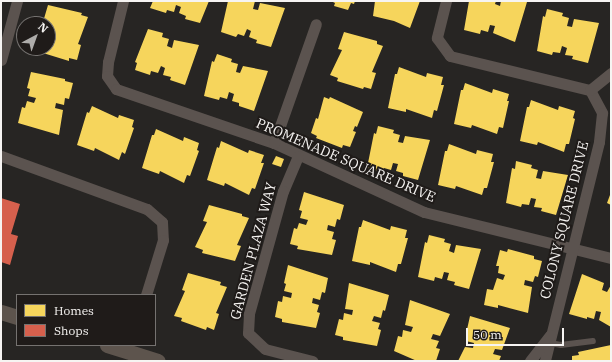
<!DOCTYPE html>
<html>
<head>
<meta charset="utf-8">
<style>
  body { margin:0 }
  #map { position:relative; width:612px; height:362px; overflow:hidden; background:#272523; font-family:"IBM Plex Serif",serif }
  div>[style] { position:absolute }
  .homes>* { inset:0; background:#f6d55c }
  .shops>* { inset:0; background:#d6604d }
  .lane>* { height:5.5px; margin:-2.75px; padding:0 2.75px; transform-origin:2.75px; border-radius:2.75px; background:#5b534f }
  .street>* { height:11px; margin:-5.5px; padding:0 5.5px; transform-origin:5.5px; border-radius:5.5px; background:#5b534f }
  .secondary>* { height:15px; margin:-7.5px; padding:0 7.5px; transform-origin:7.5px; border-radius:7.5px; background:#5d544d }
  span { translate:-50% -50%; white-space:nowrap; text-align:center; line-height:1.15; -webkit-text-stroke:4px #1f1b19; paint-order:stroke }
  .street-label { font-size:14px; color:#f6f4f2 }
  .frame { position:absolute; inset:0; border:2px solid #f6f4f2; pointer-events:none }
  .legend { position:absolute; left:16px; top:294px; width:140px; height:52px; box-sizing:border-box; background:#1f1b19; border:1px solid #757270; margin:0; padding:5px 7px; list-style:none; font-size:12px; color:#f6f4f2 }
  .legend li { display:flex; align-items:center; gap:8px; height:20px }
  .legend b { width:20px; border:1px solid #757270 }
  .north { position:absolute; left:16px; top:16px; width:40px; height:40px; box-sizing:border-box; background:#1f1b19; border:1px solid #757270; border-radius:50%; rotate:41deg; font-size:11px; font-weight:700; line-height:16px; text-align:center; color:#f6f4f2 }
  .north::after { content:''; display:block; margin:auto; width:14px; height:18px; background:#aeacaa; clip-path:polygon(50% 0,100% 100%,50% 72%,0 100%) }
  .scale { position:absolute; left:466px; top:328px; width:98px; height:18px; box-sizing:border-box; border:2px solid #f6f4f2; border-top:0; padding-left:5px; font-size:12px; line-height:14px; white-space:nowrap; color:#f6f4f2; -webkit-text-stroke:3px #1f1b19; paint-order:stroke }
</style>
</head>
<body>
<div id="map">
  <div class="homes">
    <div style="clip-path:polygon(153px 1px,209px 1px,200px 23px,185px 19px,186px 16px,179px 13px,181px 7px,176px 5px,174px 12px,167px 10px,166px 13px,150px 8px)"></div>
    <div style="clip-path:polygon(228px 1px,255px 1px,253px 9px,258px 10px,260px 3px,285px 8px,271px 47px,256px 43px,257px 40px,249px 37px,251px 31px,247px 29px,244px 36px,238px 34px,236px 37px,221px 32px)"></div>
    <div style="clip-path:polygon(331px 1px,355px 1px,354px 4px,351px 3px,348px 10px,334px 6px,335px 3px)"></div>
    <div style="clip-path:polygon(375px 1px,420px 1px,410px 28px,394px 21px,373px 16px)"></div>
    <div style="clip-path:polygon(469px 1px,496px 1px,495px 4px,500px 6px,501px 1px,527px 2px,515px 42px,493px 33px,495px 26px,490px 25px,488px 32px,481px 30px,480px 34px,464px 30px)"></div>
    <div style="clip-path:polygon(48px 5px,82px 13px,81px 15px,88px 17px,78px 44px,81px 45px,77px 60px,69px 58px,69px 61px,43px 53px,44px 50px,38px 48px,48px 48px,48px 24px,43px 22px)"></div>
    <div style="clip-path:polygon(547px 9px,563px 13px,562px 16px,569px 18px,567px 26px,572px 27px,574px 19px,599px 23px,588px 63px,572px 59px,573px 56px,565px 55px,567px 48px,562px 46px,560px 53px,553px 52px,552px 55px,537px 51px,543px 16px,545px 17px)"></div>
    <div style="clip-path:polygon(148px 29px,163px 33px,162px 37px,169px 39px,167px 46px,172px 48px,174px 40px,199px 45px,185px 85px,170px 80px,171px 77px,163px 75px,165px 68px,161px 66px,158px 73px,151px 71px,150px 75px,135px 70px,137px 63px,135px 62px)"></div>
    <div style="clip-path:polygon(344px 32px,377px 41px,377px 44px,383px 46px,372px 72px,376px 73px,371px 89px,364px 87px,363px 89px,337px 81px,338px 78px,330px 75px,342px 50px,338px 49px)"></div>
    <div style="clip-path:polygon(217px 54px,232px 59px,231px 62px,238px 64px,236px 72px,240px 73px,243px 66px,268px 71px,254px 111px,239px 106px,239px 103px,232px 101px,234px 94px,229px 92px,227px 99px,220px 97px,219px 100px,204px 96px,212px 61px,214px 62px)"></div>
    <div style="clip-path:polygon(399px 67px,426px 77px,427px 73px,443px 77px,441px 85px,444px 85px,437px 111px,434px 110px,432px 118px,406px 109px,406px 112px,388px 108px,395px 74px,397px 74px)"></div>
    <div style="clip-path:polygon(31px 72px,65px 79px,65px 81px,73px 83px,69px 99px,65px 98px,64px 105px,56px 103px,55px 108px,63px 110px,59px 135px,18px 123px,22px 107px,25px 108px,27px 101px,34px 103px,36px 98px,28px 96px,30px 89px,27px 88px)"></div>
    <div style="clip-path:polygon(465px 83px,492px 93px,493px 89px,509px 94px,507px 101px,509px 101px,503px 128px,499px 127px,497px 134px,472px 125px,471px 128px,454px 124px,461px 90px,463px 90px)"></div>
    <div style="clip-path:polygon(324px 97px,329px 99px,330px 97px,363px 112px,357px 127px,355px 126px,353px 131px,356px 132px,350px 147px,343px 145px,342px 148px,316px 138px,317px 136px,311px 133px,316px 118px,318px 119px)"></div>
    <div style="clip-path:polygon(531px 100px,558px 110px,559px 106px,575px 111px,573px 118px,575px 119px,569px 144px,566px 144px,564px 152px,538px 142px,537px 145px,520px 141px,527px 107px,529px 107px)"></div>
    <div style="clip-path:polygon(92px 106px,118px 118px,119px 115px,134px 120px,132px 127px,134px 128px,125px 154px,122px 152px,119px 160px,95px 148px,94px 151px,77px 145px,87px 112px,89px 113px)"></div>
    <div style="clip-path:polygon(378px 126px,394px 130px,393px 133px,400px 135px,398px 142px,403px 143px,405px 136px,430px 140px,418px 180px,403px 176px,403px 173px,396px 171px,398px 164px,393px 163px,391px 170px,384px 168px,383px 172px,367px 168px,374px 133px,376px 134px)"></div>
    <div style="clip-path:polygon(156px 129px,183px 141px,184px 137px,199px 143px,197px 150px,199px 151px,190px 176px,187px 175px,184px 183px,160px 171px,159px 174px,142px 168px,152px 135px,154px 135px)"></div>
    <div style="clip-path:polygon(221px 141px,248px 153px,249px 150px,264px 155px,261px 163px,264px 163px,255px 189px,252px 188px,249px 195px,225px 183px,224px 186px,207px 180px,217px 147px,219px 148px)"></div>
    <div style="clip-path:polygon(449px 144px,476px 154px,477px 150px,493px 154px,491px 162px,494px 162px,487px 188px,484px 188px,482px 195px,456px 186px,455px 189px,438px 185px,445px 151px,447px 151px)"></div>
    <div style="clip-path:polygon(276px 156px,284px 159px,281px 167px,272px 164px)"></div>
    <div style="clip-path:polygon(516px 161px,532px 165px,531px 168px,538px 170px,536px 178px,541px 179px,543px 171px,568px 175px,556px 215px,541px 211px,542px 208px,534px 207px,536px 199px,531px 198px,529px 205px,522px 204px,521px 207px,506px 203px,512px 168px,515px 169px)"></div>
    <div style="clip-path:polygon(304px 192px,344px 205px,340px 220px,337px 219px,335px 227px,328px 225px,327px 230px,334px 232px,332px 239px,336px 240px,332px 255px,297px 249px,298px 246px,290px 244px,294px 228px,297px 229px,299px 223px,306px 225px,308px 220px,300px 218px,302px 211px,299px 210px)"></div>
    <div style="clip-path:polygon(610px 195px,611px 195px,611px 205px,607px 203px)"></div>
    <div style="clip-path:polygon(209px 205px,242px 214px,242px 216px,249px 218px,237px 245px,241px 246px,235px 261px,202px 253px,203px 250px,195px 247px,207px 222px,203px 221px)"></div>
    <div style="clip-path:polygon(363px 220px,390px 230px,391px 226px,407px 230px,405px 238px,408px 238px,401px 264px,398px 264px,396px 272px,370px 262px,370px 265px,352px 261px,359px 227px,361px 227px)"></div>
    <div style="clip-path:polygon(429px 235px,445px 239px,444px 242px,451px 244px,449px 251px,454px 253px,456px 245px,481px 249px,469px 289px,454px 285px,455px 282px,447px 280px,449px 273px,444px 272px,442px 279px,435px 277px,434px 281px,418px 277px,425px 242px,427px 243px)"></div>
    <div style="clip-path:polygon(508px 249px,534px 256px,534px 259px,542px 261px,538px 277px,535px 276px,533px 282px,525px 280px,524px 285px,532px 287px,528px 313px,498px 305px,498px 308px,484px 305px,487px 289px,493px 290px,497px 278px,503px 280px,505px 275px,498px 273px,499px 266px,496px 266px,500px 250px,507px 252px)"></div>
    <div style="clip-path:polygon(288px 265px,328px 278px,325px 293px,322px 292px,320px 300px,313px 298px,312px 303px,319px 305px,317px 312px,320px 313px,316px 328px,282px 322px,282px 319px,275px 317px,278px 301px,282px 302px,283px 296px,291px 298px,292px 293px,284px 291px,286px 284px,284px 283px)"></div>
    <div style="clip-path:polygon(188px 273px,221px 282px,220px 285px,227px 287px,216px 313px,219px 314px,214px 330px,207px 327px,206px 330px,181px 321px,182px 318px,174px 316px,185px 291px,182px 290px)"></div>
    <div style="clip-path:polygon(582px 274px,604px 283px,602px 290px,607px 292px,611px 285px,611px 327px,599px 320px,601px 312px,596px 311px,594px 319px,587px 317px,587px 319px,569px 314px)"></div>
    <div style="clip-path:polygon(349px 283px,389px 295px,385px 311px,383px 310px,381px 318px,374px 316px,372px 321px,380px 323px,378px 329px,381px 330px,377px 346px,343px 340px,343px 337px,335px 335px,339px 319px,343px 320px,344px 313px,352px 315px,353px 310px,345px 309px)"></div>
    <div style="clip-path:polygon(410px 300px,450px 314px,440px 336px,433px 334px,431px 339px,439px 341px,436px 348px,440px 349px,436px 361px,417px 361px,394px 351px,398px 336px,402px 337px,403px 330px,411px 332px,413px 327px,405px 325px)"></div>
    <div style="clip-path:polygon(470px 316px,510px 328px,502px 350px,495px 349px,493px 354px,501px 356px,499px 361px,458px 361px,465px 347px,473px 348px,474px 343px,466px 341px,468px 335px,466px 334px)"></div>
    <div style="clip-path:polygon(611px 345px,611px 361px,572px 361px,572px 356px,579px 355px,578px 352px)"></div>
  </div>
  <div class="shops">
    <div style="clip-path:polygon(1px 198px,20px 204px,11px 234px,18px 236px,10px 265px,1px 262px)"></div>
  </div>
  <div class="lane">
    <div style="left:550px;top:343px;width:11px;rotate:10deg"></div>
    <div style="left:561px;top:345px;width:32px;rotate:-7deg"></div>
  </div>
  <div class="street">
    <div style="left:123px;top:1px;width:63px;rotate:103.8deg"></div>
    <div style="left:108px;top:62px;width:14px;rotate:94deg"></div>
    <div style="left:107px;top:76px;width:16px;rotate:55deg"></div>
    <div style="left:116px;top:89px;width:167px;rotate:18.9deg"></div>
    <div style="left:274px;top:143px;width:165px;rotate:24.7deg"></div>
    <div style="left:424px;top:212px;width:193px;rotate:13.8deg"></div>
    <div style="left:446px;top:1px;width:38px;rotate:104deg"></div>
    <div style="left:437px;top:38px;width:22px;rotate:54deg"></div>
    <div style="left:450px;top:56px;width:144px;rotate:13.7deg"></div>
    <div style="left:590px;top:90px;width:26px;rotate:62deg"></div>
    <div style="left:602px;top:113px;width:29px;rotate:96deg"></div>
    <div style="left:599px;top:142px;width:226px;rotate:103.9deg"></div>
    <div style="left:1px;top:60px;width:61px;rotate:-74.8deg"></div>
    <div style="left:590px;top:90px;width:27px;rotate:-39deg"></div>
    <div style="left:274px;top:143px;width:126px;rotate:-70.6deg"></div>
    <div style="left:1px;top:156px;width:155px;rotate:20deg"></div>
    <div style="left:147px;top:209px;width:20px;rotate:41deg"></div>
    <div style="left:162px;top:222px;width:18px;rotate:87deg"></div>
    <div style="left:163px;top:240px;width:58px;rotate:107.2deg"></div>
    <div style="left:298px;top:156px;width:38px;rotate:113deg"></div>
    <div style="left:283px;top:191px;width:128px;rotate:105.5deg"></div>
    <div style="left:249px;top:314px;width:19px;rotate:93deg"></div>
    <div style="left:248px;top:333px;width:23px;rotate:43deg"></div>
    <div style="left:265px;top:349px;width:49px;rotate:14.3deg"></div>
    <div style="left:530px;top:361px;width:33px;rotate:-52deg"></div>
  </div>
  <div class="secondary">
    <div style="left:1px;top:312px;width:17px;rotate:17deg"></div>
    <div style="left:107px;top:345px;width:53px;rotate:17.4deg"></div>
  </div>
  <div class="street-label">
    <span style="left:346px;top:160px;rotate:23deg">PROMENADE SQUARE DRIVE</span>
    <span style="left:564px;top:220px;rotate:-76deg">COLONY SQUARE DRIVE</span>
    <span style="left:253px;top:251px;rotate:-75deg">GARDEN PLAZA WAY</span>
  </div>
  <div class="frame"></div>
  <ul class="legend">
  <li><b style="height:11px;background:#f6d55c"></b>Homes</li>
  <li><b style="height:11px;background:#d6604d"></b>Shops</li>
  </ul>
  <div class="north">N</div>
  <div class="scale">50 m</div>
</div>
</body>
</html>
